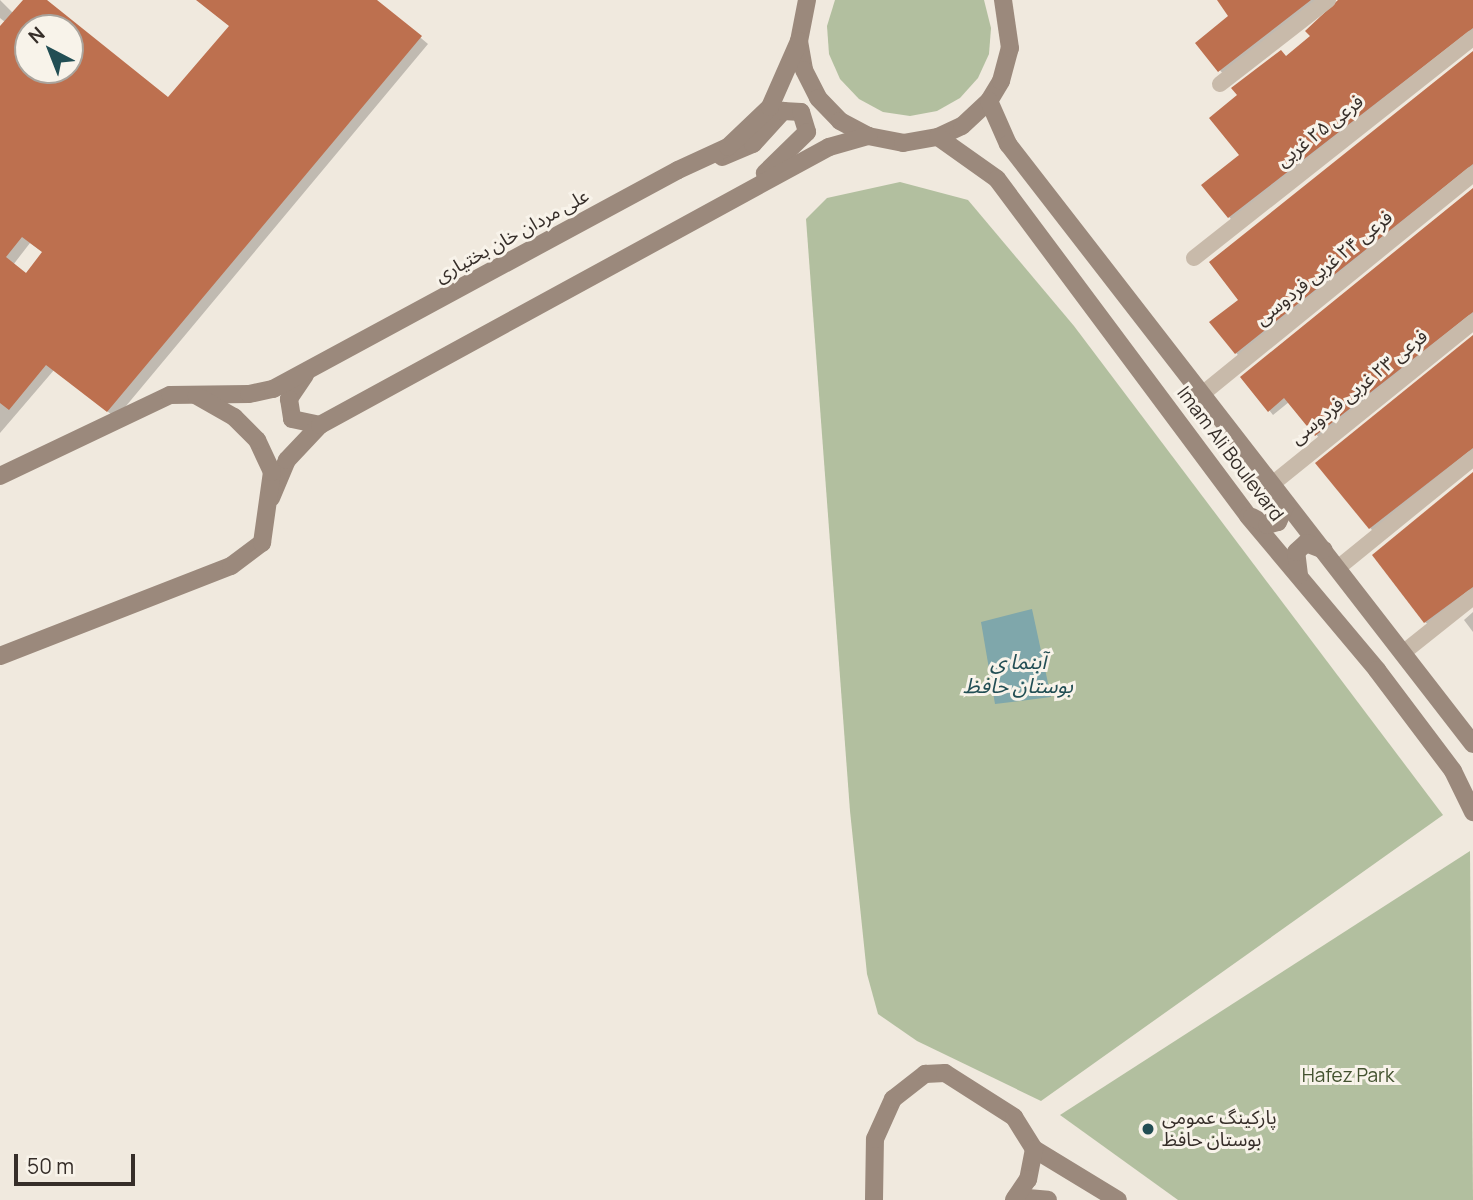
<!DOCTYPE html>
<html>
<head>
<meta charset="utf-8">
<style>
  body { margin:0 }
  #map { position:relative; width:1473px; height:1200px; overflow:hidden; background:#f0e9de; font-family:Manrope,"Noto Sans Arabic",sans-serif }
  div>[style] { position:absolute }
  .green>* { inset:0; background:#b2bf9f }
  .water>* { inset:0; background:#7fa7ab }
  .shadow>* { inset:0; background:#0003 }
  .building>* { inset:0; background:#bd704f }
  .minor>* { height:16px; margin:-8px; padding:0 8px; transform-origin:8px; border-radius:8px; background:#c8baaa }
  .secondary>* { height:18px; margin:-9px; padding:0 9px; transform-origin:9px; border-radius:9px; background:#9b897c }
  .dots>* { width:19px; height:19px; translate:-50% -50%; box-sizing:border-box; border:4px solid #f8f3ea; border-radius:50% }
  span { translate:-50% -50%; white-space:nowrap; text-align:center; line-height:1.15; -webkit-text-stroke:6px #f8f3ea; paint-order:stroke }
  .street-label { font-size:19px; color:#362e29 }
  .park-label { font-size:19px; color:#43522f }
  .poi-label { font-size:19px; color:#362e29 }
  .left { translate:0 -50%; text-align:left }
  .water-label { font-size:21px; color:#224e54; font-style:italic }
  .north { position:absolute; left:14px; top:14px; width:70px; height:70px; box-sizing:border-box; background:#f8f3ea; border:2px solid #aaa49d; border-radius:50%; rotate:318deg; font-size:19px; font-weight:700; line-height:28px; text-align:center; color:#362e29 }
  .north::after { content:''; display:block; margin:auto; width:24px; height:32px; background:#224e54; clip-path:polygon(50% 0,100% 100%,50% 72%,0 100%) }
  .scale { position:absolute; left:14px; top:1154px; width:121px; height:32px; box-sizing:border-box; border:4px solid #362e29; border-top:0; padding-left:9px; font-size:21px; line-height:24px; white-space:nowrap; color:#362e29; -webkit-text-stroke:5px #f8f3ea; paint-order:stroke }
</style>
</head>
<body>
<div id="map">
  <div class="green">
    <div style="clip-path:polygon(835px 0,984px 0,991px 28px,989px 54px,978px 78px,960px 98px,937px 111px,910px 116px,883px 112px,859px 99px,840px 79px,829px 54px,827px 26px)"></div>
    <div style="clip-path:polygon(900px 182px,968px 200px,1074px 326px,1443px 815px,1041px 1101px,917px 1041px,878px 1014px,867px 974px,850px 811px,806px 219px,827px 198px)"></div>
    <div style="clip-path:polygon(1470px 851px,1473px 1200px,1178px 1200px,1060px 1115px)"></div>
  </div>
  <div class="water">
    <div style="clip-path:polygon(1032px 609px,1051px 697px,995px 704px,981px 622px)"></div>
  </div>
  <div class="shadow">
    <div style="clip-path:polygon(evenodd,0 0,14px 14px,25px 0,44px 0,168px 100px,231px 27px,197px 0,376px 0,428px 44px,116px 418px,54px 370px,0 433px,0 28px,5px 22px,0 18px,0 0,28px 28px,70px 28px,70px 70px,28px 70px,28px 28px,0 0,30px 243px,44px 253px,26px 275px,13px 265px,30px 243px)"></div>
    <div style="clip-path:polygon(1219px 0,1320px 0,1224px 75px,1197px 43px,1231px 15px)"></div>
    <div style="clip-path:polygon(1340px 0,1473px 0,1473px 33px,1233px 221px,1229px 217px,1242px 155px,1287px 57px,1312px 37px)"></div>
    <div style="clip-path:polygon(1473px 54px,1473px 170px,1240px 357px,1236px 353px,1240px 300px)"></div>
    <div style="clip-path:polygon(1473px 190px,1473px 318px,1320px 439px,1289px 402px,1273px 415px,1269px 410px)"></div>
    <div style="clip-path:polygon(1473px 338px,1473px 454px,1374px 532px,1370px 528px)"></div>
    <div style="clip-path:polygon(1473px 474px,1473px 592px,1430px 626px,1425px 622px)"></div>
    <div style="clip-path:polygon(1473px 612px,1473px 632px,1464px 620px)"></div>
  </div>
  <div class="building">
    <div style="clip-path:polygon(evenodd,23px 0,47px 0,168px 97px,229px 26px,196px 0,377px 0,422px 36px,107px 412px,46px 365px,9px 410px,0 403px,0 26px,23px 0,28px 28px,70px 28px,70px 70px,28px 70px,28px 28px,23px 0,22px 237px,42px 252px,26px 273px,6px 257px,22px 237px)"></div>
    <div style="clip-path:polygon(1217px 0,1311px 0,1218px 72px,1195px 43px,1228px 16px)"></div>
    <div style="clip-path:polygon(1338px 0,1473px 0,1473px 28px,1228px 218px,1201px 185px,1239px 155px,1209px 118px,1237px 95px,1231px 88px,1281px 50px,1286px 56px,1310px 36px,1305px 31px)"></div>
    <div style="clip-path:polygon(1473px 51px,1473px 164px,1235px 354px,1209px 322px,1238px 300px,1209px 262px)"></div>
    <div style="clip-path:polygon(1473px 188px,1473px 312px,1315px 436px,1284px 398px,1268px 412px,1240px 377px)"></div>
    <div style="clip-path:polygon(1473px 335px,1473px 448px,1369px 529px,1315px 463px)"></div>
    <div style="clip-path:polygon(1473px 472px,1473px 587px,1424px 623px,1372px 555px)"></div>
  </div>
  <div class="minor">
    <div style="left:1220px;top:84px;width:137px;rotate:-37.9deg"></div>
    <div style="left:1194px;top:258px;width:355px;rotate:-38.3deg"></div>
    <div style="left:1201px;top:395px;width:350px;rotate:-39.1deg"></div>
    <div style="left:1271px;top:485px;width:260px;rotate:-38.9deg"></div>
    <div style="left:1339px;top:567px;width:173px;rotate:-39.1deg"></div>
    <div style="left:1404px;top:652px;width:88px;rotate:-38.6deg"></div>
  </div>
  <div class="secondary">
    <div style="left:807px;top:0;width:42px;rotate:101deg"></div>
    <div style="left:799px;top:41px;width:29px;rotate:80deg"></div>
    <div style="left:804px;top:70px;width:31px;rotate:63deg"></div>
    <div style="left:818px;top:98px;width:32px;rotate:46deg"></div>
    <div style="left:840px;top:121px;width:32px;rotate:28deg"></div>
    <div style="left:868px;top:136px;width:36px;rotate:11deg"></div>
    <div style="left:903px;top:143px;width:36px;rotate:-10deg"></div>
    <div style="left:938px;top:137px;width:26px;rotate:-25deg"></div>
    <div style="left:962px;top:126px;width:37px;rotate:-43deg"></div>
    <div style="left:989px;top:101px;width:23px;rotate:-59deg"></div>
    <div style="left:1001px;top:81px;width:34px;rotate:-75deg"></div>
    <div style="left:1010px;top:48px;width:49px;rotate:-98.3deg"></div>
    <div style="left:989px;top:101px;width:47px;rotate:66.2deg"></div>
    <div style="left:1008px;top:144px;width:759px;rotate:52.22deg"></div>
    <div style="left:938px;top:137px;width:72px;rotate:35.4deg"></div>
    <div style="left:997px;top:179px;width:420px;rotate:53.3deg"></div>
    <div style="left:1248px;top:516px;width:201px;rotate:50deg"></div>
    <div style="left:1377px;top:670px;width:126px;rotate:53deg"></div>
    <div style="left:1453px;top:771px;width:46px;rotate:64deg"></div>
    <div style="left:722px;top:157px;width:34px;rotate:-23deg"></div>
    <div style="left:753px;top:144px;width:45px;rotate:-47.7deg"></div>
    <div style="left:783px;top:111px;width:18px;rotate:3deg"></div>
    <div style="left:801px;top:112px;width:21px;rotate:73deg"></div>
    <div style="left:807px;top:132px;width:59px;rotate:135.7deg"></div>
    <div style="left:305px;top:375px;width:29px;rotate:124deg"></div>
    <div style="left:289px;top:399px;width:20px;rotate:81deg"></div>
    <div style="left:292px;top:419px;width:29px;rotate:12deg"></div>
    <div style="left:0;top:476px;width:188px;rotate:-25.5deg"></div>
    <div style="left:170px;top:395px;width:79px;rotate:-0.7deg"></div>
    <div style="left:249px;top:394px;width:25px;rotate:-12deg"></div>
    <div style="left:273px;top:389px;width:460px;rotate:-28.4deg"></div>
    <div style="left:678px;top:170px;width:55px;rotate:-24.7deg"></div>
    <div style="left:728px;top:147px;width:58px;rotate:-43.6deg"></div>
    <div style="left:770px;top:107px;width:72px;rotate:-66.3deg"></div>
    <div style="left:271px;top:498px;width:41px;rotate:-67.2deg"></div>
    <div style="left:287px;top:460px;width:48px;rotate:-46.7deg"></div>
    <div style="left:320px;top:425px;width:580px;rotate:-28.64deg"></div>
    <div style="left:829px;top:147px;width:41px;rotate:-15.8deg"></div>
    <div style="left:1252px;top:517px;width:17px;rotate:28deg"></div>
    <div style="left:1267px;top:525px;width:11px;rotate:-15deg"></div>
    <div style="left:1278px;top:522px;width:20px;rotate:-66deg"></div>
    <div style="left:1299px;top:575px;width:23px;rotate:-97deg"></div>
    <div style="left:1296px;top:552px;width:13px;rotate:-42deg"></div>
    <div style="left:1306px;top:543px;width:19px;rotate:21deg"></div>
    <div style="left:0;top:656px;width:248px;rotate:-21.3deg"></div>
    <div style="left:231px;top:566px;width:39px;rotate:-37deg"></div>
    <div style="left:262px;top:543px;width:72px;rotate:-82deg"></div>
    <div style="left:272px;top:472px;width:35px;rotate:-115deg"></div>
    <div style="left:257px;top:440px;width:33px;rotate:-135deg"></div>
    <div style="left:234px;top:417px;width:43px;rotate:-150.4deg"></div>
    <div style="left:1034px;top:1149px;width:98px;rotate:31.3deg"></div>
    <div style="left:1016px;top:1197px;width:32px;rotate:5deg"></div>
    <div style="left:874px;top:1200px;width:61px;rotate:-89.1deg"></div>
    <div style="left:875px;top:1139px;width:44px;rotate:-65.8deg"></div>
    <div style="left:893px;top:1099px;width:41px;rotate:-38deg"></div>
    <div style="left:925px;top:1074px;width:20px;rotate:-3deg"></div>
    <div style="left:945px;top:1073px;width:82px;rotate:32.5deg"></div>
    <div style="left:1014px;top:1117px;width:38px;rotate:58deg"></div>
    <div style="left:1034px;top:1149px;width:31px;rotate:101deg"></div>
    <div style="left:1028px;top:1179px;width:25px;rotate:124deg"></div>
  </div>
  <div class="dots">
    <div style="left:1148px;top:1129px;background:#224e54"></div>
  </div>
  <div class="street-label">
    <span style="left:1320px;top:131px;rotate:-38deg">فرعی ۲۵ غربی</span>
    <span style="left:512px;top:236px;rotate:-29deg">علی مردان خان بختیاری</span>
    <span style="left:1324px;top:268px;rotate:-39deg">فرعی ۲۴ غربی فردوسی</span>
    <span style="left:1359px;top:387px;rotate:-39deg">فرعی ۲۳ غربی فردوسی</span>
    <span style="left:1230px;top:454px;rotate:53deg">Imam Ali Boulevard</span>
  </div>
  <div class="park-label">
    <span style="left:1348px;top:1076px">Hafez Park</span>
  </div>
  <div class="poi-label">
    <span class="left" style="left:1162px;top:1129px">پارکینگ عمومی<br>بوستان حافظ</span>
  </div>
  <div class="water-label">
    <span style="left:1018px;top:673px">آبنما ی<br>بوستان حافظ</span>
  </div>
  <div class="north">N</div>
  <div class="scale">50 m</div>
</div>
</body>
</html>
